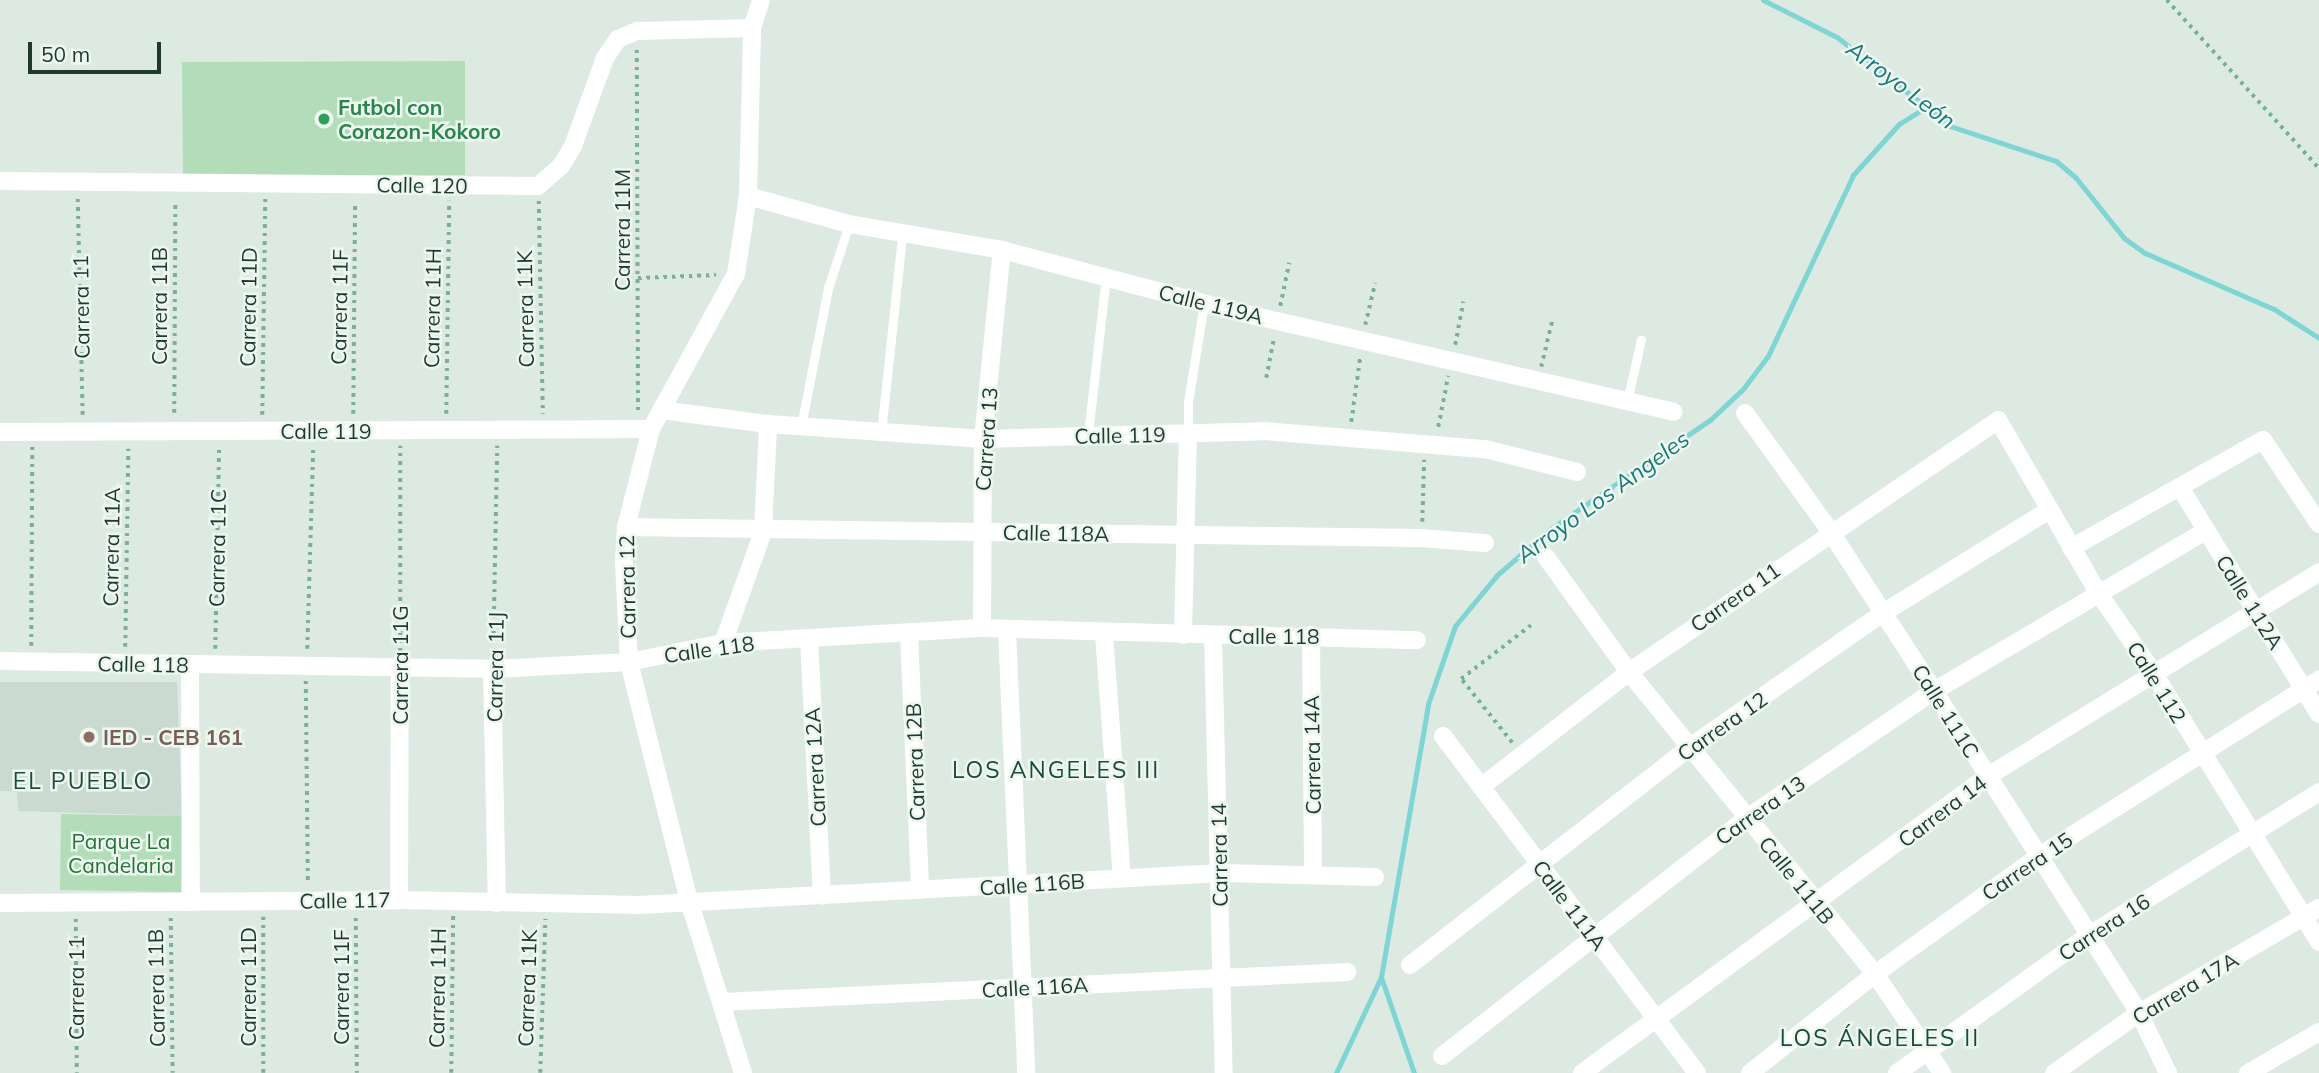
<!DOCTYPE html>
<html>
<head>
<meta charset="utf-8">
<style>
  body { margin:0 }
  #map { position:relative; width:2319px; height:1073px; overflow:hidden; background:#dceae2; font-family:Mulish,sans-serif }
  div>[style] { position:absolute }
  .built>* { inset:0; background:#cbdad0 }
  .green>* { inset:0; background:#b3ddb8 }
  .stream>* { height:5px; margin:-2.5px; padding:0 2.5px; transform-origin:2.5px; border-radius:2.5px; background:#7fd4d4 }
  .path>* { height:3.5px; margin-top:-1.75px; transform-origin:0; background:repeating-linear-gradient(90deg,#7bb097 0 3.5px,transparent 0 8.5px) }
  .lane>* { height:9px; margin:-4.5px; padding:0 4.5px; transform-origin:4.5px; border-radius:4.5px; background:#fff }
  .street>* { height:18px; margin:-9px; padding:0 9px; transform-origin:9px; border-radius:9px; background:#fff }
  .dots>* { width:19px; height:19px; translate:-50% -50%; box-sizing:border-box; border:4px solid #edf7f0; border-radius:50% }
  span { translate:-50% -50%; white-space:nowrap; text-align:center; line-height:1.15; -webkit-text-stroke:5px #edf7f0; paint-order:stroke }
  .leisure-label { font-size:21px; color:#27864d; font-weight:700 }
  .left { translate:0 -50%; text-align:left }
  .street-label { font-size:21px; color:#1e3a2e }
  .education-label { font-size:21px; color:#785e54; font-weight:700 }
  .park-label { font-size:21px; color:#257337 }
  .water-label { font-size:23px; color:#157879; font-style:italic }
  .neighbourhood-label { font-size:23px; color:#194d38; letter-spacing:2px }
  .scale { position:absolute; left:28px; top:42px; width:133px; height:32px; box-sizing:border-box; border:4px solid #1e3a2e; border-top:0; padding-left:9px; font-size:21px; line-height:24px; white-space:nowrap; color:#1e3a2e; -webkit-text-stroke:5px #edf7f0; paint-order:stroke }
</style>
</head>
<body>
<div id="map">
  <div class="built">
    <div style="clip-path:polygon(0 682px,177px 682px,182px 816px,18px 811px,17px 792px,0 791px)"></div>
  </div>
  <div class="green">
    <div style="clip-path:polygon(465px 61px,465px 175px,183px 176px,182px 62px)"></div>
    <div style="clip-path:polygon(61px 814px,182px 816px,181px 892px,60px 890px)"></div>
  </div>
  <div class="stream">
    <div style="left:1763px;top:0;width:83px;rotate:26.6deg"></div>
    <div style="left:1837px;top:37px;width:144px;rotate:38.2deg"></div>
    <div style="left:1950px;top:126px;width:112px;rotate:18.3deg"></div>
    <div style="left:2056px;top:161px;width:26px;rotate:40deg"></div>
    <div style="left:2076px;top:178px;width:77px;rotate:51.3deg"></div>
    <div style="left:2124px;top:238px;width:26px;rotate:36deg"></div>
    <div style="left:2145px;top:253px;width:141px;rotate:23.5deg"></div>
    <div style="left:2274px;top:309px;width:54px;rotate:32.8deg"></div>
    <div style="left:1381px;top:977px;width:102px;rotate:71deg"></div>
    <div style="left:1336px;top:1073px;width:106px;rotate:-64.9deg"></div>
    <div style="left:1381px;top:977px;width:277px;rotate:-80.2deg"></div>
    <div style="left:1428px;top:704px;width:83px;rotate:-70.9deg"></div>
    <div style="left:1455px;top:626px;width:66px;rotate:-50.5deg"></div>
    <div style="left:1497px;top:575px;width:74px;rotate:-40.6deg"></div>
    <div style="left:1553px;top:527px;width:190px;rotate:-34.3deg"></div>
    <div style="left:1710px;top:420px;width:45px;rotate:-43.2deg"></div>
    <div style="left:1743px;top:389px;width:41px;rotate:-52.9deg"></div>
    <div style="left:1768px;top:356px;width:200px;rotate:-64.8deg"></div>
    <div style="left:1853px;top:175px;width:69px;rotate:-48deg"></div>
    <div style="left:1899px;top:124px;width:28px;rotate:-32deg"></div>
  </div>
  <div class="path">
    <div style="left:2167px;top:0;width:227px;rotate:47.9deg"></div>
    <div style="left:637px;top:50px;width:364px;rotate:89.8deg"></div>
    <div style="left:78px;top:199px;width:216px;rotate:88.7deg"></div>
    <div style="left:539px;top:201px;width:213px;rotate:88.9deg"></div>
    <div style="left:638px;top:278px;width:78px;rotate:-2.2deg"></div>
    <div style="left:1280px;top:306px;width:44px;rotate:-78.2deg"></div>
    <div style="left:1365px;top:325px;width:43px;rotate:-76.6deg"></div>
    <div style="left:1455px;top:345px;width:44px;rotate:-79.5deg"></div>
    <div style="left:1541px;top:367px;width:47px;rotate:-76.6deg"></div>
    <div style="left:1266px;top:378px;width:42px;rotate:-79deg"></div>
    <div style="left:174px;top:413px;width:212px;rotate:-89.7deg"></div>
    <div style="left:353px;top:414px;width:212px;rotate:-89.5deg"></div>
    <div style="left:446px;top:414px;width:213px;rotate:-89.2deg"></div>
    <div style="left:262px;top:415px;width:216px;rotate:-89.2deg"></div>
    <div style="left:1351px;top:422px;width:66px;rotate:-82.1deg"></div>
    <div style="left:1438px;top:427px;width:52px;rotate:-78.9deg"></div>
    <div style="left:1422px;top:522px;width:62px;rotate:-88.2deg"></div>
    <div style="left:31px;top:646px;width:199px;rotate:-89.7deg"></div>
    <div style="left:125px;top:647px;width:198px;rotate:-89.1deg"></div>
    <div style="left:215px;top:649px;width:202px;rotate:-88.9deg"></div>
    <div style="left:307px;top:649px;width:202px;rotate:-88.3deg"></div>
    <div style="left:400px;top:652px;width:206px;rotate:-90deg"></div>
    <div style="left:493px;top:652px;width:206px;rotate:-88.9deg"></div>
    <div style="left:306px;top:681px;width:202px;rotate:89.4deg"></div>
    <div style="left:1512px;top:743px;width:82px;rotate:-128.6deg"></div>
    <div style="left:1461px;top:679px;width:88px;rotate:-37.6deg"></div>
    <div style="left:171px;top:918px;width:155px;rotate:89.3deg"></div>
    <div style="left:356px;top:918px;width:155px;rotate:89.6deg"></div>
    <div style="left:76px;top:919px;width:154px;rotate:89.6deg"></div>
    <div style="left:263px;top:1073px;width:156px;rotate:-90deg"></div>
    <div style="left:451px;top:1073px;width:157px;rotate:-89.3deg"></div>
    <div style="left:540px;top:1073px;width:154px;rotate:-88.1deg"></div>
  </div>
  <div class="lane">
    <div style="left:1627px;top:401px;width:63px;rotate:-77.1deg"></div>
    <div style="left:801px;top:426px;width:141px;rotate:-78.9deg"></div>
    <div style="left:828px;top:288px;width:67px;rotate:-71.8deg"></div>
    <div style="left:881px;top:433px;width:199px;rotate:-83.9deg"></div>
    <div style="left:1188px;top:433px;width:31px;rotate:-90deg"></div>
    <div style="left:1188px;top:402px;width:100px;rotate:-80.8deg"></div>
    <div style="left:1088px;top:434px;width:158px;rotate:-83.5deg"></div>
  </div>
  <div class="street">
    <div style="left:0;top:181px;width:538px;rotate:0.53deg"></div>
    <div style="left:538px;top:186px;width:30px;rotate:-41deg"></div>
    <div style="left:561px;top:166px;width:23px;rotate:-59deg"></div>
    <div style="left:573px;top:146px;width:94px;rotate:-70deg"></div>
    <div style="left:605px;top:58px;width:23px;rotate:-56deg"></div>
    <div style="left:618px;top:39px;width:21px;rotate:-23deg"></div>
    <div style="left:637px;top:31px;width:115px;rotate:-1.5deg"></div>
    <div style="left:748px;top:196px;width:105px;rotate:15.5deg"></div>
    <div style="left:849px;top:224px;width:155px;rotate:9.6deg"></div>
    <div style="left:1002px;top:250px;width:235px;rotate:14.8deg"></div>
    <div style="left:1229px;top:310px;width:456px;rotate:12.9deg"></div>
    <div style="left:661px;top:410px;width:108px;rotate:7.5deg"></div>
    <div style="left:768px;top:424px;width:216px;rotate:4deg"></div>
    <div style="left:983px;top:439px;width:281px;rotate:-1.6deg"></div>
    <div style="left:1264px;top:431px;width:222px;rotate:4.7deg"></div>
    <div style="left:1485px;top:449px;width:95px;rotate:14deg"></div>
    <div style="left:1745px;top:413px;width:145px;rotate:54.2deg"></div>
    <div style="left:1830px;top:531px;width:191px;rotate:57deg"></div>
    <div style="left:1934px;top:691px;width:382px;rotate:57.5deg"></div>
    <div style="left:2139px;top:1013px;width:67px;rotate:64.2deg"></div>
    <div style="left:0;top:432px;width:651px;rotate:-0.26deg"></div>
    <div style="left:2181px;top:489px;width:264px;rotate:58.5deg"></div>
    <div style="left:626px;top:527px;width:794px;rotate:0.79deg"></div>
    <div style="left:1420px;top:538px;width:65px;rotate:4.4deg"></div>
    <div style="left:2071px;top:548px;width:220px;rotate:-29.4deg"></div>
    <div style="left:2263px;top:440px;width:101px;rotate:56.3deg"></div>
    <div style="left:1546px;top:557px;width:142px;rotate:54.2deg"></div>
    <div style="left:1629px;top:672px;width:390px;rotate:50.8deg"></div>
    <div style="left:1875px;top:974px;width:120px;rotate:55.9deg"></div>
    <div style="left:982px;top:628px;width:189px;rotate:-89.7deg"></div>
    <div style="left:983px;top:439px;width:190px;rotate:-84.3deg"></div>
    <div style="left:1007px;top:630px;width:443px;rotate:87.5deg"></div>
    <div style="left:909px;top:634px;width:256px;rotate:87.5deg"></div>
    <div style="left:1104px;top:634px;width:245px;rotate:85.8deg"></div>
    <div style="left:1183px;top:635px;width:201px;rotate:-88.6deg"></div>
    <div style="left:1311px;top:635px;width:240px;rotate:89.5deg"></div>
    <div style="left:1213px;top:636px;width:437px;rotate:88.6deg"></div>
    <div style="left:809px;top:639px;width:257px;rotate:87.1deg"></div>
    <div style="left:723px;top:643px;width:118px;rotate:-70.2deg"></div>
    <div style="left:763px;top:532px;width:108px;rotate:-87.3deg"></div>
    <div style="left:0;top:661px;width:492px;rotate:0.9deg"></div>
    <div style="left:492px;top:669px;width:137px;rotate:-2.9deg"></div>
    <div style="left:629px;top:662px;width:96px;rotate:-11.4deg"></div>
    <div style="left:723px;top:643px;width:259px;rotate:-3.3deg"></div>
    <div style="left:982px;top:628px;width:435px;rotate:1.6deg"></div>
    <div style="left:190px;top:664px;width:238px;rotate:89.8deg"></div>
    <div style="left:492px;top:669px;width:234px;rotate:88.8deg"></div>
    <div style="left:1443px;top:736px;width:422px;rotate:53deg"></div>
    <div style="left:1481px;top:787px;width:187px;rotate:-37.8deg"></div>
    <div style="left:1629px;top:672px;width:447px;rotate:-34.3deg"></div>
    <div style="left:1998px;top:420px;width:201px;rotate:59.9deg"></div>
    <div style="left:2099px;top:594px;width:95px;rotate:55.3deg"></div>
    <div style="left:2153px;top:672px;width:317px;rotate:58.4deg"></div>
    <div style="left:399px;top:900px;width:232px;rotate:-89.8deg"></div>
    <div style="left:0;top:903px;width:399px;rotate:-0.4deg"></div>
    <div style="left:399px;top:900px;width:240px;rotate:1.2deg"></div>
    <div style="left:639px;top:905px;width:583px;rotate:-3.15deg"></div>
    <div style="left:1221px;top:873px;width:154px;rotate:1.5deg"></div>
    <div style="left:1410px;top:965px;width:355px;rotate:-37.9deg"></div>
    <div style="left:1690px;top:747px;width:235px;rotate:-34.8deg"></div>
    <div style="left:1883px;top:613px;width:195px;rotate:-31.8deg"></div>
    <div style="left:723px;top:1002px;width:625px;rotate:-2.75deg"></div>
    <div style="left:1442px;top:1056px;width:387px;rotate:-38deg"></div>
    <div style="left:1747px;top:818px;width:226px;rotate:-34.2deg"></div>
    <div style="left:1934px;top:691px;width:316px;rotate:-30.5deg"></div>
    <div style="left:743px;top:1073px;width:180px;rotate:-107.4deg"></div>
    <div style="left:689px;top:901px;width:246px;rotate:-104.1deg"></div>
    <div style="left:629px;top:662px;width:99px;rotate:-92.9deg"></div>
    <div style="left:624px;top:563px;width:36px;rotate:-87deg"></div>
    <div style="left:626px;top:527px;width:101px;rotate:-75.7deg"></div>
    <div style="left:651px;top:429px;width:177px;rotate:-61.3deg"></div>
    <div style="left:736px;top:274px;width:79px;rotate:-81.3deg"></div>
    <div style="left:748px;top:196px;width:168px;rotate:-88.6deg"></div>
    <div style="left:752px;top:28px;width:29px;rotate:-72deg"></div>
    <div style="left:1582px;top:1073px;width:503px;rotate:-36.19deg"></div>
    <div style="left:1988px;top:776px;width:389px;rotate:-31.6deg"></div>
    <div style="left:1750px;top:1073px;width:159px;rotate:-38.4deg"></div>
    <div style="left:1875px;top:974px;width:202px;rotate:-35.7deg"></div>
    <div style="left:2039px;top:856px;width:331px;rotate:-32.2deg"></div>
    <div style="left:1897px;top:1073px;width:235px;rotate:-35.7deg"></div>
    <div style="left:2088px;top:936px;width:272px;rotate:-31.9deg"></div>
    <div style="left:2054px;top:1073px;width:104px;rotate:-35.2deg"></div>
    <div style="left:2139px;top:1013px;width:208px;rotate:-30.3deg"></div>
    <div style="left:2248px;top:1073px;width:82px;rotate:-30deg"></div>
  </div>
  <div class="dots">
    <div style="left:324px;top:119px;background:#2e9e5b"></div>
    <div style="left:89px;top:737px;background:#8d6e63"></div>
  </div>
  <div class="leisure-label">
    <span class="left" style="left:338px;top:119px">Futbol con<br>Corazon-Kokoro</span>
  </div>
  <div class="street-label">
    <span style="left:422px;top:185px;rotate:1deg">Calle 120</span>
    <span style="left:622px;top:230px;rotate:-90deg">Carrera 11M</span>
    <span style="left:1211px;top:304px;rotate:14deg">Calle 119A</span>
    <span style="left:159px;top:306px;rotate:-90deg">Carrera 11B</span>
    <span style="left:81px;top:307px;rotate:-91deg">Carrera 11</span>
    <span style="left:248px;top:307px;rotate:-89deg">Carrera 11D</span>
    <span style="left:339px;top:307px;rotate:-89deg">Carrera 11F</span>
    <span style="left:432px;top:308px;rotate:-89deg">Carrera 11H</span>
    <span style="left:525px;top:309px;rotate:-91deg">Carrera 11K</span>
    <span style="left:326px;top:431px">Calle 119</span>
    <span style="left:1120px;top:435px;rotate:-1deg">Calle 119</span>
    <span style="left:986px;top:439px;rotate:-86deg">Carrera 13</span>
    <span style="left:1056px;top:533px;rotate:1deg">Calle 118A</span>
    <span style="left:111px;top:547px;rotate:-89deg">Carrera 11A</span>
    <span style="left:217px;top:548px;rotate:-89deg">Carrera 11C</span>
    <span style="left:627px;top:587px;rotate:-91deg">Carrera 12</span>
    <span style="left:1735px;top:597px;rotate:-35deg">Carrera 11</span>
    <span style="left:2250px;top:602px;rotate:58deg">Calle 112A</span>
    <span style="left:1274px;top:636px">Calle 118</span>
    <span style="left:709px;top:649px;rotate:-8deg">Calle 118</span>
    <span style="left:143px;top:664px;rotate:1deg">Calle 118</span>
    <span style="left:400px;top:665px;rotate:-90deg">Carrera 11G</span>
    <span style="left:495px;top:667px;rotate:-89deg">Carrera 11J</span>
    <span style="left:2157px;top:682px;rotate:58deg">Calle 112</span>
    <span style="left:1946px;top:711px;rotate:58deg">Calle 111C</span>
    <span style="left:1722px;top:726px;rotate:-35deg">Carrera 12</span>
    <span style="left:1312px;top:755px;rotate:-91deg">Carrera 14A</span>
    <span style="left:915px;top:762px;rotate:-92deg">Carrera 12B</span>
    <span style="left:815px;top:767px;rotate:-93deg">Carrera 12A</span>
    <span style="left:1760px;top:810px;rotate:-35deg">Carrera 13</span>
    <span style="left:1942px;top:811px;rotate:-37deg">Carrera 14</span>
    <span style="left:1219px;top:855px;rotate:-91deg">Carrera 14</span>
    <span style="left:2027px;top:866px;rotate:-34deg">Carrera 15</span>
    <span style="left:1797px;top:880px;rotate:51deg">Calle 111B</span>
    <span style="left:1032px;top:884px;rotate:-4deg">Calle 116B</span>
    <span style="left:345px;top:900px;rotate:-1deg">Calle 117</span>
    <span style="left:1570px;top:905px;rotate:53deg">Calle 111A</span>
    <span style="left:2104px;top:927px;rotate:-33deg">Carrera 16</span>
    <span style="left:248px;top:987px;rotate:-90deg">Carrera 11D</span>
    <span style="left:341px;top:987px;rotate:-90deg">Carrera 11F</span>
    <span style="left:1035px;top:987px;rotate:-3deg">Calle 116A</span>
    <span style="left:76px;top:988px;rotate:-90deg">Carrera 11</span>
    <span style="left:156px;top:988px;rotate:-91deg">Carrera 11B</span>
    <span style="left:437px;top:988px;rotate:-89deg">Carrera 11H</span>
    <span style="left:527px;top:988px;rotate:-88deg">Carrera 11K</span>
    <span style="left:2185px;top:988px;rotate:-31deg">Carrera 17A</span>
  </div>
  <div class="education-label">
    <span class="left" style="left:103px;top:737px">IED - CEB 161</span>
  </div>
  <div class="park-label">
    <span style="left:121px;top:853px">Parque La<br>Candelaria</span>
  </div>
  <div class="water-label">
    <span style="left:1901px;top:85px;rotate:37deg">Arroyo León</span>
    <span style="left:1603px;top:497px;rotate:-36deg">Arroyo Los Angeles</span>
  </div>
  <div class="neighbourhood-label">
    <span style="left:1056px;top:770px">LOS ANGELES III</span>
    <span style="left:83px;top:781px">EL PUEBLO</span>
    <span style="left:1880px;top:1038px">LOS ÁNGELES II</span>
  </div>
  <div class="scale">50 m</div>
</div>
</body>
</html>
